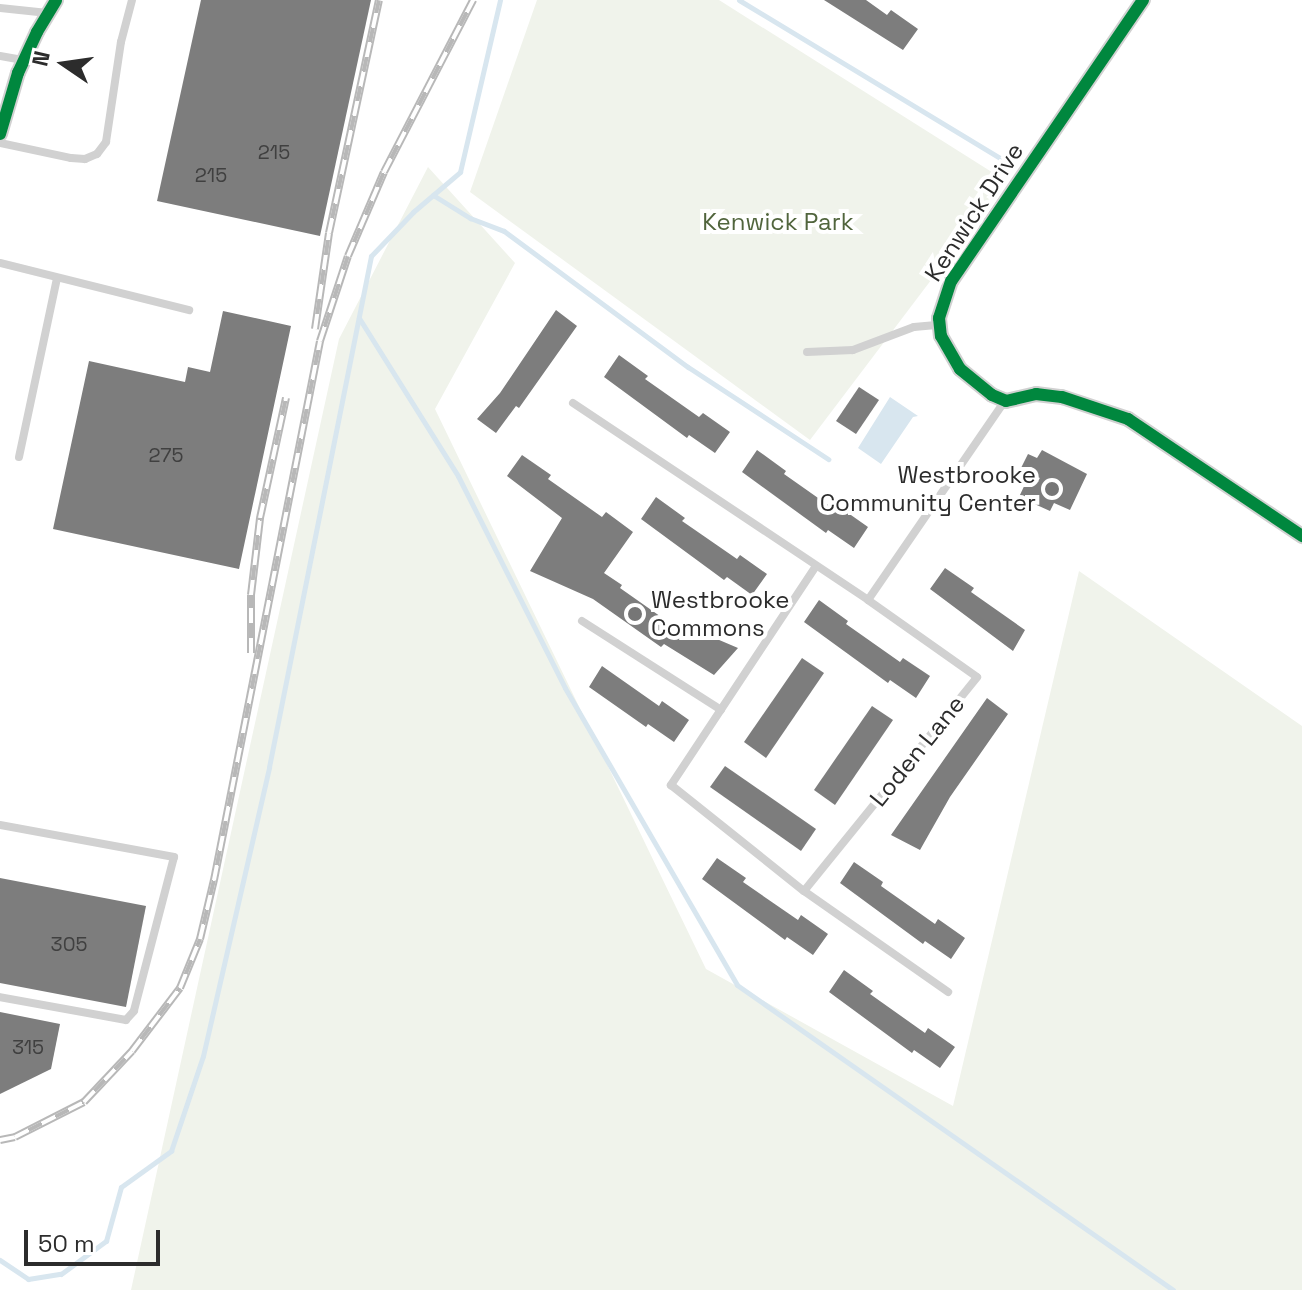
<!DOCTYPE html>
<html>
<head>
<meta charset="utf-8">
<style>
  body { margin:0 }
  #map { position:relative; width:1302px; height:1290px; overflow:hidden; background:#fff; font-family:"Space Grotesk",sans-serif }
  div>[style] { position:absolute }
  .green>* { inset:0; background:#f0f3eb }
  .water>* { inset:0; background:#d8e6ef }
  .stream>* { height:5px; margin:-2.5px; padding:0 2.5px; transform-origin:2.5px; border-radius:2.5px; background:#d8e6ef }
  .building>* { inset:0; background:#7d7d7d }
  .lane>* { height:8px; margin:-4px; padding:0 4px; transform-origin:4px; border-radius:4px; background:#d1d1d1 }
  .street>* { height:16px; margin:-8px; padding:0 8px; transform-origin:8px; border-radius:8px; background:#d1d1d1 }
  .rail>* { height:8px; margin-top:-4px; transform-origin:0; background:repeating-linear-gradient(90deg,#fff 0 15px,#b8b8b8 0 30px); box-sizing:border-box; border-block:2px solid #b8b8b8 }
  .cycleway>* { height:12px; margin:-6px; padding:0 6px; transform-origin:6px; border-radius:6px; background:#00873e }
  .dots>* { width:22px; height:22px; translate:-50% -50%; box-sizing:border-box; border:4px solid #fff; border-radius:50% }
  span { translate:-50% -50%; white-space:nowrap; text-align:center; line-height:1.15; -webkit-text-stroke:8px #fff; paint-order:stroke }
  .number-label { font-size:20px; color:#404040 }
  .number-label span { -webkit-text-stroke-width:0 }
  .street-label { font-size:24px; color:#2c2c2c }
  .park-label { font-size:24px; color:#51653d }
  .poi-label { font-size:24px; color:#2c2c2c }
  .right { translate:-100% -50%; text-align:right }
  .left { translate:0 -50%; text-align:left }
  .north { position:absolute; left:24px; top:24px; width:80px; height:80px; -webkit-text-stroke:6px #fff; paint-order:stroke; rotate:283deg; font-size:22px; font-weight:700; line-height:32px; text-align:center; color:#2c2c2c }
  .north::after { content:''; display:block; margin:auto; width:28px; height:36px; background:#2c2c2c; clip-path:polygon(50% 0,100% 100%,50% 72%,0 100%) }
  .scale { position:absolute; left:24px; top:1230px; width:136px; height:36px; box-sizing:border-box; border:4px solid #2c2c2c; border-top:0; padding-left:10px; font-size:24px; line-height:28px; white-space:nowrap; color:#2c2c2c; -webkit-text-stroke:6px #fff; paint-order:stroke }
</style>
</head>
<body>
<div id="map">
  <div class="green">
    <div style="clip-path:polygon(537px 0,719px 0,1006px 181px,810px 440px,470px 192px)"></div>
    <div style="clip-path:polygon(428px 167px,515px 263px,435px 409px,706px 969px,953px 1106px,1079px 571px,1302px 726px,1302px 1290px,131px 1290px,339px 339px)"></div>
  </div>
  <div class="water">
    <div style="clip-path:polygon(890px 397px,918px 416px,913px 417px,881px 464px,858px 448px)"></div>
  </div>
  <div class="stream">
    <div style="left:739px;top:0;width:315px;rotate:31.2deg"></div>
    <div style="left:433px;top:195px;width:44px;rotate:31.9deg"></div>
    <div style="left:470px;top:218px;width:36px;rotate:21deg"></div>
    <div style="left:504px;top:231px;width:229px;rotate:36.5deg"></div>
    <div style="left:688px;top:367px;width:168px;rotate:33.3deg"></div>
    <div style="left:359px;top:318px;width:186px;rotate:57.9deg"></div>
    <div style="left:458px;top:476px;width:237px;rotate:63.2deg"></div>
    <div style="left:565px;top:688px;width:343px;rotate:59.9deg"></div>
    <div style="left:737px;top:985px;width:532px;rotate:34.97deg"></div>
    <div style="left:0;top:1260px;width:34px;rotate:34deg"></div>
    <div style="left:28px;top:1279px;width:33px;rotate:-9deg"></div>
    <div style="left:61px;top:1274px;width:56px;rotate:-36.3deg"></div>
    <div style="left:106px;top:1241px;width:56px;rotate:-74.5deg"></div>
    <div style="left:121px;top:1187px;width:62px;rotate:-35.8deg"></div>
    <div style="left:171px;top:1151px;width:100px;rotate:-71.4deg"></div>
    <div style="left:203px;top:1056px;width:296px;rotate:-77.1deg"></div>
    <div style="left:269px;top:767px;width:521px;rotate:-78.71deg"></div>
    <div style="left:371px;top:256px;width:61px;rotate:-46.3deg"></div>
    <div style="left:413px;top:212px;width:62px;rotate:-40.4deg"></div>
    <div style="left:460px;top:172px;width:177px;rotate:-76.9deg"></div>
  </div>
  <div class="building">
    <div style="clip-path:polygon(201px 0,371px 0,320px 236px,157px 201px)"></div>
    <div style="clip-path:polygon(824px 0,866px 0,887px 15px,891px 10px,918px 29px,903px 50px)"></div>
    <div style="clip-path:polygon(556px 310px,577px 326px,519px 408px,516px 406px,496px 433px,477px 419px,500px 393px)"></div>
    <div style="clip-path:polygon(223px 311px,291px 326px,239px 569px,53px 529px,89px 361px,185px 382px,188px 367px,210px 372px)"></div>
    <div style="clip-path:polygon(619px 355px,648px 376px,645px 379px,699px 417px,703px 413px,730px 432px,715px 453px,689px 435px,687px 438px,604px 377px)"></div>
    <div style="clip-path:polygon(859px 387px,879px 400px,856px 434px,836px 421px)"></div>
    <div style="clip-path:polygon(757px 450px,786px 471px,784px 474px,838px 512px,841px 508px,868px 527px,854px 548px,828px 530px,826px 533px,742px 472px)"></div>
    <div style="clip-path:polygon(1042px 450px,1087px 474px,1070px 510px,1054px 503px,1050px 511px,1019px 497px,1027px 480px,1017px 476px,1028px 454px,1037px 458px)"></div>
    <div style="clip-path:polygon(522px 455px,551px 475px,548px 479px,602px 517px,606px 512px,633px 532px,604px 573px,622px 585px,620px 588px,674px 626px,677px 622px,738px 648px,714px 675px,664px 644px,661px 647px,593px 599px,530px 571px,562px 518px,507px 476px)"></div>
    <div style="clip-path:polygon(656px 497px,685px 518px,682px 521px,737px 559px,740px 555px,767px 574px,752px 595px,727px 577px,724px 580px,641px 519px)"></div>
    <div style="clip-path:polygon(945px 568px,974px 588px,971px 592px,1025px 630px,1013px 651px,930px 589px)"></div>
    <div style="clip-path:polygon(819px 600px,848px 621px,846px 624px,900px 662px,903px 658px,930px 676px,916px 698px,890px 680px,888px 683px,804px 622px)"></div>
    <div style="clip-path:polygon(802px 658px,824px 673px,766px 758px,744px 742px)"></div>
    <div style="clip-path:polygon(602px 666px,659px 706px,662px 701px,689px 720px,674px 742px,648px 724px,646px 727px,589px 687px)"></div>
    <div style="clip-path:polygon(987px 698px,1008px 714px,950px 797px,920px 850px,891px 835px)"></div>
    <div style="clip-path:polygon(872px 706px,893px 720px,835px 805px,814px 790px)"></div>
    <div style="clip-path:polygon(725px 766px,816px 829px,801px 851px,710px 787px)"></div>
    <div style="clip-path:polygon(717px 858px,746px 878px,743px 882px,798px 920px,801px 915px,828px 934px,813px 955px,787px 937px,785px 940px,702px 879px)"></div>
    <div style="clip-path:polygon(854px 862px,883px 882px,881px 886px,935px 924px,938px 919px,965px 938px,951px 959px,925px 941px,923px 944px,840px 883px)"></div>
    <div style="clip-path:polygon(0 878px,146px 906px,126px 1007px,0 983px)"></div>
    <div style="clip-path:polygon(844px 970px,873px 991px,870px 994px,925px 1033px,928px 1028px,955px 1047px,940px 1068px,914px 1050px,912px 1053px,829px 992px)"></div>
    <div style="clip-path:polygon(0 1012px,60px 1024px,51px 1069px,0 1094px)"></div>
  </div>
  <div class="lane">
    <div style="left:0;top:8px;width:48px;rotate:5.9deg"></div>
    <div style="left:0;top:56px;width:23px;rotate:10deg"></div>
    <div style="left:0;top:143px;width:73px;rotate:11.9deg"></div>
    <div style="left:71px;top:158px;width:14px;rotate:4deg"></div>
    <div style="left:85px;top:159px;width:13px;rotate:-23deg"></div>
    <div style="left:97px;top:154px;width:15px;rotate:-53deg"></div>
    <div style="left:106px;top:142px;width:101px;rotate:-81.5deg"></div>
    <div style="left:121px;top:42px;width:43px;rotate:-75.3deg"></div>
    <div style="left:0;top:263px;width:195px;rotate:14deg"></div>
    <div style="left:807px;top:352px;width:46px;rotate:-2.5deg"></div>
    <div style="left:853px;top:350px;width:65px;rotate:-20.7deg"></div>
    <div style="left:914px;top:327px;width:25px;rotate:-5deg"></div>
    <div style="left:573px;top:403px;width:355px;rotate:33.7deg"></div>
    <div style="left:868px;top:600px;width:242px;rotate:-55.5deg"></div>
    <div style="left:19px;top:457px;width:183px;rotate:-78deg"></div>
    <div style="left:816px;top:566px;width:263px;rotate:123.5deg"></div>
    <div style="left:671px;top:785px;width:170px;rotate:38.6deg"></div>
    <div style="left:804px;top:891px;width:275px;rotate:-51deg"></div>
    <div style="left:977px;top:677px;width:133px;rotate:-144.8deg"></div>
    <div style="left:582px;top:621px;width:165px;rotate:32.6deg"></div>
    <div style="left:0;top:825px;width:177px;rotate:10.4deg"></div>
    <div style="left:174px;top:857px;width:159px;rotate:104.6deg"></div>
    <div style="left:134px;top:1011px;width:12px;rotate:132deg"></div>
    <div style="left:126px;top:1020px;width:128px;rotate:-169.7deg"></div>
    <div style="left:804px;top:891px;width:176px;rotate:35deg"></div>
  </div>
  <div class="street">
    <div style="left:1143px;top:0;width:340px;rotate:124.3deg"></div>
    <div style="left:951px;top:281px;width:39px;rotate:108deg"></div>
    <div style="left:939px;top:318px;width:18px;rotate:84deg"></div>
    <div style="left:941px;top:336px;width:38px;rotate:60deg"></div>
    <div style="left:960px;top:369px;width:41px;rotate:39.1deg"></div>
    <div style="left:992px;top:395px;width:15px;rotate:23deg"></div>
    <div style="left:1006px;top:401px;width:31px;rotate:-13deg"></div>
    <div style="left:1036px;top:394px;width:26px;rotate:7deg"></div>
    <div style="left:1062px;top:397px;width:70px;rotate:18.4deg"></div>
    <div style="left:1128px;top:419px;width:210px;rotate:33.9deg"></div>
    <div style="left:0;top:134px;width:64px;rotate:-73.6deg"></div>
    <div style="left:18px;top:73px;width:45px;rotate:-65.1deg"></div>
    <div style="left:37px;top:32px;width:37px;rotate:-59deg"></div>
  </div>
  <div class="rail">
    <div style="left:315px;top:329px;width:97px;rotate:-81.7deg"></div>
    <div style="left:329px;top:233px;width:238px;rotate:-77.9deg"></div>
    <div style="left:251px;top:653px;width:58px;rotate:-90deg"></div>
    <div style="left:251px;top:595px;width:78px;rotate:-83.3deg"></div>
    <div style="left:260px;top:518px;width:123px;rotate:-77.8deg"></div>
    <div style="left:0;top:1140px;width:15px;rotate:-11deg"></div>
    <div style="left:15px;top:1137px;width:77px;rotate:-26.9deg"></div>
    <div style="left:84px;top:1102px;width:70px;rotate:-46.7deg"></div>
    <div style="left:132px;top:1051px;width:79px;rotate:-52.7deg"></div>
    <div style="left:180px;top:988px;width:53px;rotate:-67.8deg"></div>
    <div style="left:200px;top:939px;width:61px;rotate:-76.7deg"></div>
    <div style="left:214px;top:880px;width:549px;rotate:-78.87deg"></div>
    <div style="left:320px;top:341px;width:89px;rotate:-71.8deg"></div>
    <div style="left:348px;top:256px;width:91px;rotate:-66.8deg"></div>
    <div style="left:384px;top:172px;width:194px;rotate:-62.6deg"></div>
  </div>
  <div class="cycleway">
    <div style="left:1143px;top:0;width:340px;rotate:124.3deg"></div>
    <div style="left:951px;top:281px;width:39px;rotate:108deg"></div>
    <div style="left:939px;top:318px;width:18px;rotate:84deg"></div>
    <div style="left:941px;top:336px;width:38px;rotate:60deg"></div>
    <div style="left:960px;top:369px;width:41px;rotate:39.1deg"></div>
    <div style="left:992px;top:395px;width:15px;rotate:23deg"></div>
    <div style="left:1006px;top:401px;width:31px;rotate:-13deg"></div>
    <div style="left:1036px;top:394px;width:26px;rotate:7deg"></div>
    <div style="left:1062px;top:397px;width:70px;rotate:18.4deg"></div>
    <div style="left:1128px;top:419px;width:210px;rotate:33.9deg"></div>
    <div style="left:0;top:134px;width:64px;rotate:-73.6deg"></div>
    <div style="left:18px;top:73px;width:45px;rotate:-65.1deg"></div>
    <div style="left:37px;top:32px;width:37px;rotate:-59deg"></div>
  </div>
  <div class="dots">
    <div style="left:1052px;top:489px;background:#767676"></div>
    <div style="left:635px;top:614px;background:#767676"></div>
  </div>
  <div class="number-label">
    <span style="left:274px;top:152px">215</span>
    <span style="left:211px;top:175px">215</span>
    <span style="left:166px;top:455px">275</span>
    <span style="left:69px;top:944px">305</span>
    <span style="left:28px;top:1047px">315</span>
  </div>
  <div class="street-label">
    <span style="left:974px;top:212px;rotate:-57deg">Kenwick Drive</span>
    <span style="left:917px;top:751px;rotate:-51deg">Loden Lane</span>
  </div>
  <div class="park-label">
    <span style="left:778px;top:222px">Kenwick Park</span>
  </div>
  <div class="poi-label">
    <span class="right" style="left:1036px;top:489px">Westbrooke<br>Community Center</span>
    <span class="left" style="left:651px;top:614px">Westbrooke<br>Commons</span>
  </div>
  <div class="north">N</div>
  <div class="scale">50 m</div>
</div>
</body>
</html>
